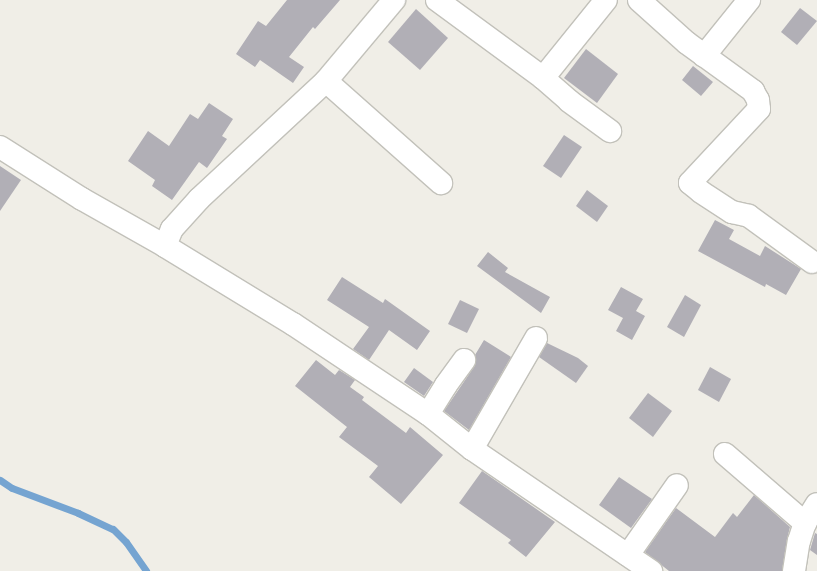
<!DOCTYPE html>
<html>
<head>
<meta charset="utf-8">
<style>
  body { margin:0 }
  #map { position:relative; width:817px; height:571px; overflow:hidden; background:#f0eee7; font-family:Cabin,sans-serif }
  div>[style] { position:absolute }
  .stream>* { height:7px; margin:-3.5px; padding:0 3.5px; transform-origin:3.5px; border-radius:3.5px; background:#75a4d1 }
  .building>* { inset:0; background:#b1afb6 }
  .roads { filter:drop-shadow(1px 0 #c2c1ba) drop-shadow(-1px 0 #c2c1ba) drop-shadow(0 1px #c2c1ba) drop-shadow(0 -1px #c2c1ba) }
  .minor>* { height:22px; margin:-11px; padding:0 11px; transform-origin:11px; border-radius:11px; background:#fff }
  span { translate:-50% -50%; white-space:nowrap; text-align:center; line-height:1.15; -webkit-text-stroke:4px #f0eee7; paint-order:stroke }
</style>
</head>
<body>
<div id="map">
  <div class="stream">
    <div style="left:0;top:480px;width:14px;rotate:34deg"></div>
    <div style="left:12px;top:488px;width:71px;rotate:20.7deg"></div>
    <div style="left:78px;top:513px;width:38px;rotate:25deg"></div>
    <div style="left:113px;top:529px;width:18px;rotate:45deg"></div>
    <div style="left:126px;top:542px;width:35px;rotate:55deg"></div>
  </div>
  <div class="building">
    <div style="clip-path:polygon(287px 0,340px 0,315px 29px,313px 27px,289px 57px,304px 67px,293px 83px,260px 60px,255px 67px,236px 54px,258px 21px,266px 26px)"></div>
    <div style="clip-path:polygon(800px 8px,817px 21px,797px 45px,781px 32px)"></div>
    <div style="clip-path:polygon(416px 9px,448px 38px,420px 70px,388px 42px)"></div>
    <div style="clip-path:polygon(586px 49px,618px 74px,597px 103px,564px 78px)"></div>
    <div style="clip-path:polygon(693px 66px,713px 82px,701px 96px,682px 80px)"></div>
    <div style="clip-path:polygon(209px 103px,233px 119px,222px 136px,227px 139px,207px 168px,199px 162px,172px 200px,152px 186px,155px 180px,128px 161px,148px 131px,169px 146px,190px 114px,198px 119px)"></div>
    <div style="clip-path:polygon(564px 135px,582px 147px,561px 178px,543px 166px)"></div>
    <div style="clip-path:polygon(0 166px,21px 180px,0 211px)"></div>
    <div style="clip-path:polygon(587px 190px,608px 206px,597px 222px,576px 206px)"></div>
    <div style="clip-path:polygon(715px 220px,734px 230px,729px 239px,760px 256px,765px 246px,801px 269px,786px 295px,766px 284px,765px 287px,698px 251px)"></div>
    <div style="clip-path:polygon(488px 252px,508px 268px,505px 272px,550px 297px,541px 313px,477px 266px)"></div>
    <div style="clip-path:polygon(342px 277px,383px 303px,385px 299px,430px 331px,417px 350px,389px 330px,369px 360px,353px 349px,369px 327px,327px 300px)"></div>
    <div style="clip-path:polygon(621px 287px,643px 299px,636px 311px,645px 316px,632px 340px,616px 331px,623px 318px,608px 310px)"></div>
    <div style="clip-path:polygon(685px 295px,701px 305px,684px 337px,667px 327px)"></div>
    <div style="clip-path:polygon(460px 300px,479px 309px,467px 333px,448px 324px)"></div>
    <div style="clip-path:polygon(484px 340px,511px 357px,469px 430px,444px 411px,474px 367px,476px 361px,475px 355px)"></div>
    <div style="clip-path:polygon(547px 343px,578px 358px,588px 366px,576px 383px,539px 357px)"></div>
    <div style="clip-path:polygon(316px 360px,335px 375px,339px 370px,355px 380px,350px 387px,364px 397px,362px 400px,406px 433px,410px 427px,443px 455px,401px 504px,369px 477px,378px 466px,339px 437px,347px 427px,295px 386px)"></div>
    <div style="clip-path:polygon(710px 367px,731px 379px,719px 402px,698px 390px)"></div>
    <div style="clip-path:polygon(414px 368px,433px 382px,424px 396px,404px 382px)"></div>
    <div style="clip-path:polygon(648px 393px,672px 411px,653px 437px,629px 418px)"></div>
    <div style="clip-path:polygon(482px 471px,555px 522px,526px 557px,508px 543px,511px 540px,459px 503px)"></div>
    <div style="clip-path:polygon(619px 477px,652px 499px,631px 528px,599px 505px)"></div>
    <div style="clip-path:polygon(754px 495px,790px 527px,787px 539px,782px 571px,669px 571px,645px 552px,676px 508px,715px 537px,733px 513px,737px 517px)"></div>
    <div style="clip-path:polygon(815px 533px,817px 534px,817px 555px,810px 550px)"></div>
  </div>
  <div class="roads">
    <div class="minor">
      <div style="left:437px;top:0;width:132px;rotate:36.3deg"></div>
      <div style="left:543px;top:78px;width:35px;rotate:41deg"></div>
      <div style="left:569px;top:101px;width:51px;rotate:36.2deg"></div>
      <div style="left:639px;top:0;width:64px;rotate:41.9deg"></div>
      <div style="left:687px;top:43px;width:82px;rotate:36deg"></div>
      <div style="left:753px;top:91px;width:10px;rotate:61deg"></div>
      <div style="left:758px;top:100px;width:9px;rotate:84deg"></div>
      <div style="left:759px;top:109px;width:101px;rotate:133deg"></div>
      <div style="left:690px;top:183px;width:14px;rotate:39deg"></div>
      <div style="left:701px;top:192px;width:37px;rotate:33deg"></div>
      <div style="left:732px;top:212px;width:17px;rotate:13deg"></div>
      <div style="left:749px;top:216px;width:78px;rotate:36.1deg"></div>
      <div style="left:704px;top:56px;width:72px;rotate:-51.2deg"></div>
      <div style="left:543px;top:78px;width:100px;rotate:-51.1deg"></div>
      <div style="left:326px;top:81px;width:154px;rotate:41.6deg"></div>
      <div style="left:0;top:147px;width:97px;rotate:32.4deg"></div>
      <div style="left:82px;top:199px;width:95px;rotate:29.5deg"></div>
      <div style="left:165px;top:246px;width:150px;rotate:31.4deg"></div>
      <div style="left:293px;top:324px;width:162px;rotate:33.7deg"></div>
      <div style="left:428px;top:414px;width:56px;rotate:38.5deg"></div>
      <div style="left:472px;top:449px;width:217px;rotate:34.3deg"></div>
      <div style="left:165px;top:246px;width:18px;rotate:-68deg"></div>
      <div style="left:172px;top:229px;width:40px;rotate:-48deg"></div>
      <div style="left:199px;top:199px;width:173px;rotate:-42.9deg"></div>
      <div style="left:326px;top:81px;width:106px;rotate:-50deg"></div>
      <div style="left:428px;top:414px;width:34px;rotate:-58deg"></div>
      <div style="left:446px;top:385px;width:31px;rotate:-54deg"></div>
      <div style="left:472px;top:449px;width:128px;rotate:-60deg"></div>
      <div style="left:725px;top:454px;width:106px;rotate:40.8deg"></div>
      <div style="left:628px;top:555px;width:85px;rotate:-55deg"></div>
      <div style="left:794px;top:571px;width:30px;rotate:-81deg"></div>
      <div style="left:799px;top:541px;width:19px;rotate:-72deg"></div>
      <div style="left:805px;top:523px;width:22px;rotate:-58deg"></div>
    </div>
  </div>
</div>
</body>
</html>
